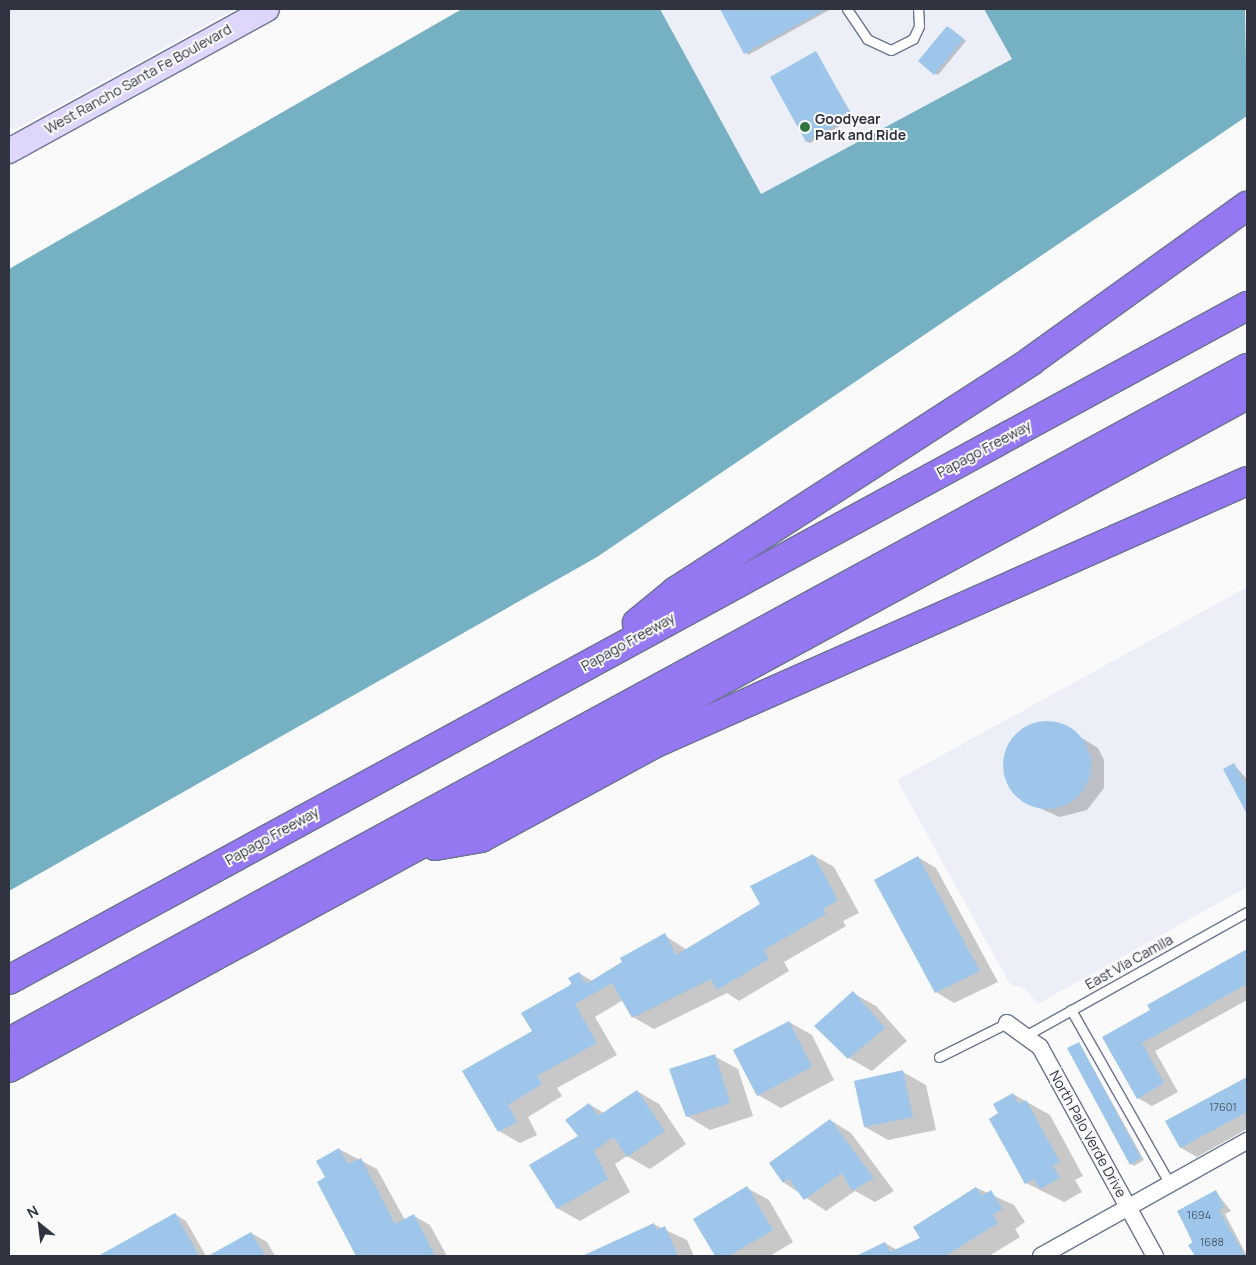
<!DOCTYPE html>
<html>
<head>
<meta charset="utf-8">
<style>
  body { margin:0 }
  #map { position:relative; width:1256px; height:1265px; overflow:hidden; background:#fafafa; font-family:Manrope,sans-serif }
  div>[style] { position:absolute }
  .built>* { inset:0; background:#eceff7 }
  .water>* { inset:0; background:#76b0c3 }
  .shadow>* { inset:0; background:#0003 }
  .building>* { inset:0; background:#9dc6ea }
  .round { border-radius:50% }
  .roads { filter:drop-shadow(1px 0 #6a7591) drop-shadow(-1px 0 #6a7591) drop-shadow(0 1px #6a7591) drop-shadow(0 -1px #6a7591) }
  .lane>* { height:9px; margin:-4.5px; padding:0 4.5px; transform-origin:4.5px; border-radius:4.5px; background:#fff }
  .street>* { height:16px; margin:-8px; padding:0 8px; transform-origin:8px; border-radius:8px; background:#fff }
  .secondary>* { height:24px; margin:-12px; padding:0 12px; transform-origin:12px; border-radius:12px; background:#dfd6fb }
  .highway>* { height:28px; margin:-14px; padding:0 14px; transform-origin:14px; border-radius:14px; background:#9477f1 }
  .dots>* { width:14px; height:14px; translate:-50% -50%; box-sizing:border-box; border:2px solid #fafafa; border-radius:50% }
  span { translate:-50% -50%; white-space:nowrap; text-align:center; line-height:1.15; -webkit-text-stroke:4px #fafafa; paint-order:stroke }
  .number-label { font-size:11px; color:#4a586a }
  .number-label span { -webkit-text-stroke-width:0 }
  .street-label { font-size:14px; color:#2f3440 }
  .poi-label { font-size:14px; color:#2f3440; font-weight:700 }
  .left { translate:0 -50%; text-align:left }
  .frame { position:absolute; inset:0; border:10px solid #2f3440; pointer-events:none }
  .north { position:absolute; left:15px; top:1200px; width:50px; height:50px; -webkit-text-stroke:4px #fafafa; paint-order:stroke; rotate:331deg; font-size:14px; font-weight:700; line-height:20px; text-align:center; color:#2f3440 }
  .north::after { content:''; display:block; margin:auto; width:18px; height:22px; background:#2f3440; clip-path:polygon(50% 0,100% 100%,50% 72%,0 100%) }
</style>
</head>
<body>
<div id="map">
  <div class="built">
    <div style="clip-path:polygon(9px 9px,235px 9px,16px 129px,9px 128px)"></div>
    <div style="clip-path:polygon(660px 9px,984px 9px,1012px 58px,761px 195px)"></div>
    <div style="clip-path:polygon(1247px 587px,1247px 887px,1038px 1004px,1025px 989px,1010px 984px,897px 780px)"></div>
  </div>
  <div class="water">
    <div style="clip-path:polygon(462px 9px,660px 9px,761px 194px,1012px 59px,984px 9px,1245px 9px,1247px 116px,597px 557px,9px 891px,9px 269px)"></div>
  </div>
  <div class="shadow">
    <div style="clip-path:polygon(721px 9px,831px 9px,748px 55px)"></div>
    <div style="clip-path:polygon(951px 29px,966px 41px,938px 75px,935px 74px)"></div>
    <div style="clip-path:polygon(816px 53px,854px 118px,810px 143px,806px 141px)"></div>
    <div style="clip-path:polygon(1059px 724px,1098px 748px,1104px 760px,1104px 788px,1087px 810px,1060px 817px,1030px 804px,1010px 785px,1005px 757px,1020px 733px,1031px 725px)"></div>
    <div style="clip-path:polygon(1234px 765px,1247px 779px,1247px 803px,1241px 799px)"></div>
    <div style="clip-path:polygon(813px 855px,834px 867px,859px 913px,843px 921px,846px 926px,784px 962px,789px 971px,739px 1001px,727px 993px,654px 1029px,633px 1017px,623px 1000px,595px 1017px,617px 1055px,557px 1088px,562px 1096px,528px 1117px,537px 1135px,520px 1143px,499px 1131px,534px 1032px,579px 973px,592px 981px,664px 935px,687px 950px,762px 904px)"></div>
    <div style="clip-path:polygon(918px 857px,936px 868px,998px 982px,954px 1003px,936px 992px)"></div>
    <div style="clip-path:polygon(1247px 951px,1247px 1000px,1155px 1051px,1178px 1092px,1152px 1106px,1138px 1098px,1104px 1038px,1152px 1011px,1149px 1005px)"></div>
    <div style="clip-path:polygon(853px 993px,876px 1006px,907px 1041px,872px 1071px,849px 1058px)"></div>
    <div style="clip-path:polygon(789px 1022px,812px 1035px,834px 1080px,781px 1108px,758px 1095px)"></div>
    <div style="clip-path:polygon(1079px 1043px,1144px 1160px,1134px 1166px,1131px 1164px)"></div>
    <div style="clip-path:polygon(714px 1056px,738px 1069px,753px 1116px,710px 1130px,687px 1116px)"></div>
    <div style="clip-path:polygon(903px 1072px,926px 1085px,936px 1130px,888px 1140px,865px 1127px)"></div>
    <div style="clip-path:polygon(1247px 1078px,1247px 1129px,1197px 1157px,1181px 1148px,1167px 1122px)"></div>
    <div style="clip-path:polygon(637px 1091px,659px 1104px,686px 1144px,650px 1169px,627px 1156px,615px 1164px,630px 1192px,580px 1221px,557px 1208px,589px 1104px,604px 1113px)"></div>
    <div style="clip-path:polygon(1013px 1094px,1050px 1115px,1083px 1176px,1075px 1180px,1082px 1192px,1064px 1202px,1026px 1183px)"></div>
    <div style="clip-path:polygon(830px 1120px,851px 1133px,894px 1191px,875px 1202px,855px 1191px,826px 1211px,783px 1182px)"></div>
    <div style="clip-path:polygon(339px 1149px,377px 1169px,405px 1220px,414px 1216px,430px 1225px,447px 1256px,358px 1256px,318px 1182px,327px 1178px)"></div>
    <div style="clip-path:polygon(747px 1188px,769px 1200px,793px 1242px,770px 1256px,717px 1256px,695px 1219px)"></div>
    <div style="clip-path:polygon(977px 1188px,1014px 1205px,1025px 1222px,1015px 1229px,1020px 1237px,989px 1256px,858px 1256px,885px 1243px,897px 1250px,921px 1238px)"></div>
    <div style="clip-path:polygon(1216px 1192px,1231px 1211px,1225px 1214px,1247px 1256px,1198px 1256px,1179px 1212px)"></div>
    <div style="clip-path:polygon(175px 1214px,186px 1221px,206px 1256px,106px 1256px)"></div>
    <div style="clip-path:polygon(653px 1224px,687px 1240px,694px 1256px,602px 1256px,599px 1250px)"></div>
    <div style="clip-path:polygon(251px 1233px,267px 1242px,275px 1256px,210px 1256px)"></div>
  </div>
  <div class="building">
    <div style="clip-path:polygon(720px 9px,826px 9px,744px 54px)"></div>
    <div style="clip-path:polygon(947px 26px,964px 39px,934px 75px,918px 61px)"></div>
    <div style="clip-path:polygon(816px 51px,852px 116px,806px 142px,770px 77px)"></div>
    <div class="round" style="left:1003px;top:721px;width:88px;height:88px"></div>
    <div style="clip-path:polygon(1234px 763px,1247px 787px,1247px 814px,1223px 769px)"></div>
    <div style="clip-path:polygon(813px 854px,838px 900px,823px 909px,826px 914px,764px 950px,769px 959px,717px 990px,711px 979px,632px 1018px,612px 983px,575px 1004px,597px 1043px,537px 1076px,542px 1084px,508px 1105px,517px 1122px,498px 1132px,462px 1071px,532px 1031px,521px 1013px,572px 984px,568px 978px,579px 972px,586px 984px,622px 962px,620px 958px,665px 933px,676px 955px,760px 904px,750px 886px)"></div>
    <div style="clip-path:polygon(918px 856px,980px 971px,935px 993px,874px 880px)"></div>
    <div style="clip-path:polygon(1247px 949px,1247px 984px,1142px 1043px,1164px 1083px,1137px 1099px,1102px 1037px,1150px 1010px,1147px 1005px)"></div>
    <div style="clip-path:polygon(853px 991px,885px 1028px,848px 1059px,814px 1026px)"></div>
    <div style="clip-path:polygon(789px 1021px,812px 1067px,757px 1096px,733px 1050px)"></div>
    <div style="clip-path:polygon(1079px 1042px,1141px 1158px,1130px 1165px,1067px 1048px)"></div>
    <div style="clip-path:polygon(715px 1054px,730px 1103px,686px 1117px,669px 1069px)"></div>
    <div style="clip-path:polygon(903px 1070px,913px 1117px,864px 1127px,854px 1081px)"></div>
    <div style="clip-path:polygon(1247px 1077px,1247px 1112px,1180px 1148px,1165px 1121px)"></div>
    <div style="clip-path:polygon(637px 1090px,665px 1131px,627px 1157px,614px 1137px,594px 1151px,608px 1179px,557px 1209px,529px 1165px,578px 1136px,565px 1120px,589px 1103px,598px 1116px)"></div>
    <div style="clip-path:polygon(1013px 1093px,1019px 1104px,1026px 1100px,1060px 1162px,1053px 1166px,1060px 1178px,1040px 1189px,1034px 1179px,1025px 1184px,989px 1119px,998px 1113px,993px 1104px)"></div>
    <div style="clip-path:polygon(830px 1119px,874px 1178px,852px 1191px,842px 1173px,804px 1200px,788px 1178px,783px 1183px,769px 1163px)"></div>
    <div style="clip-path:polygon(339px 1148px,348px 1164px,361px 1158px,395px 1224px,414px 1214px,435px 1256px,356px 1256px,317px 1182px,325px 1177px,316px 1161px)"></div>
    <div style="clip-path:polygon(747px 1186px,773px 1230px,729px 1256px,715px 1256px,693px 1219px)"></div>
    <div style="clip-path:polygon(976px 1187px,982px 1196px,991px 1190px,1003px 1209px,993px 1215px,998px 1223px,945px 1256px,856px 1256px,885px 1242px,890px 1252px,920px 1238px,913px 1227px)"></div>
    <div style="clip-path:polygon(1216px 1190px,1224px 1207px,1219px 1210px,1245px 1256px,1195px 1256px,1188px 1245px,1193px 1242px,1177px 1211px)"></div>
    <div style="clip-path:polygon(175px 1213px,199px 1256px,98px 1256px)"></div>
    <div style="clip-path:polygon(654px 1223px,657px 1230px,665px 1226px,678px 1256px,582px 1256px)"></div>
    <div style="clip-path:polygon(251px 1232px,265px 1256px,208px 1256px)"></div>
  </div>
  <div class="roads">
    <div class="lane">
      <div style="left:847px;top:9px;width:36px;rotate:56deg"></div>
      <div style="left:867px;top:39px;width:26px;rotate:25deg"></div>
      <div style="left:891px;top:50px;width:25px;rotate:-27deg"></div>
      <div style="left:913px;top:39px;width:14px;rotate:-65deg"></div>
      <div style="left:919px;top:26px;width:17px;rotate:-93deg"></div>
      <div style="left:1071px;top:1010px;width:200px;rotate:60.4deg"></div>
      <div style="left:1025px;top:1036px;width:254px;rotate:-29.2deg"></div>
      <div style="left:939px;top:1057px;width:76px;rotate:-26.6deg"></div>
    </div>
    <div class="street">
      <div style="left:1007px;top:1023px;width:41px;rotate:36deg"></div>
      <div style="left:1040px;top:1047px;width:239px;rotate:61.2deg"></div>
      <div style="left:1041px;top:1256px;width:236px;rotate:-29.2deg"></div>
    </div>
    <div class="secondary">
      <div style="left:9px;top:151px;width:294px;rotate:-28.8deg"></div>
    </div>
    <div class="highway">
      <div style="left:637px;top:623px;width:50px;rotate:-39.4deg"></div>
      <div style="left:676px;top:591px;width:423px;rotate:-32.9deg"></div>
      <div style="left:1031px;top:361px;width:266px;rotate:-35.7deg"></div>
      <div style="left:435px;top:846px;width:47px;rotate:-9.9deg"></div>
      <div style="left:481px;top:838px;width:199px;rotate:-28.5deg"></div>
      <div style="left:656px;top:743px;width:646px;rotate:-23.91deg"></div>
      <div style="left:9px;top:980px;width:1410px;rotate:-28.57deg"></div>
      <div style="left:9px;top:1042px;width:1410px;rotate:-28.57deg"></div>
      <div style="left:9px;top:1068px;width:1409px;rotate:-28.53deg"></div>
    </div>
  </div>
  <div class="dots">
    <div style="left:805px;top:127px;background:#307440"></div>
  </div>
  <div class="number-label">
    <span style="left:1223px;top:1107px">17601</span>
    <span style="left:1199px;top:1215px">1694</span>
    <span style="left:1212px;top:1242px">1688</span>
  </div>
  <div class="street-label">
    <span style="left:138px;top:79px;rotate:-29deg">West Rancho Santa Fe Boulevard</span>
    <span style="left:984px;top:449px;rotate:-28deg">Papago Freeway</span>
    <span style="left:628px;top:642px;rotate:-29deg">Papago Freeway</span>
    <span style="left:272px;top:836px;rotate:-29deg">Papago Freeway</span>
    <span style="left:1129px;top:962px;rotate:-29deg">East Via Camila</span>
    <span style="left:1088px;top:1134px;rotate:61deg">North Palo Verde Drive</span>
  </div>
  <div class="poi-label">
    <span class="left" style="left:815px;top:127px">Goodyear<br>Park and Ride</span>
  </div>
  <div class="frame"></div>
  <div class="north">N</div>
</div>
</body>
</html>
